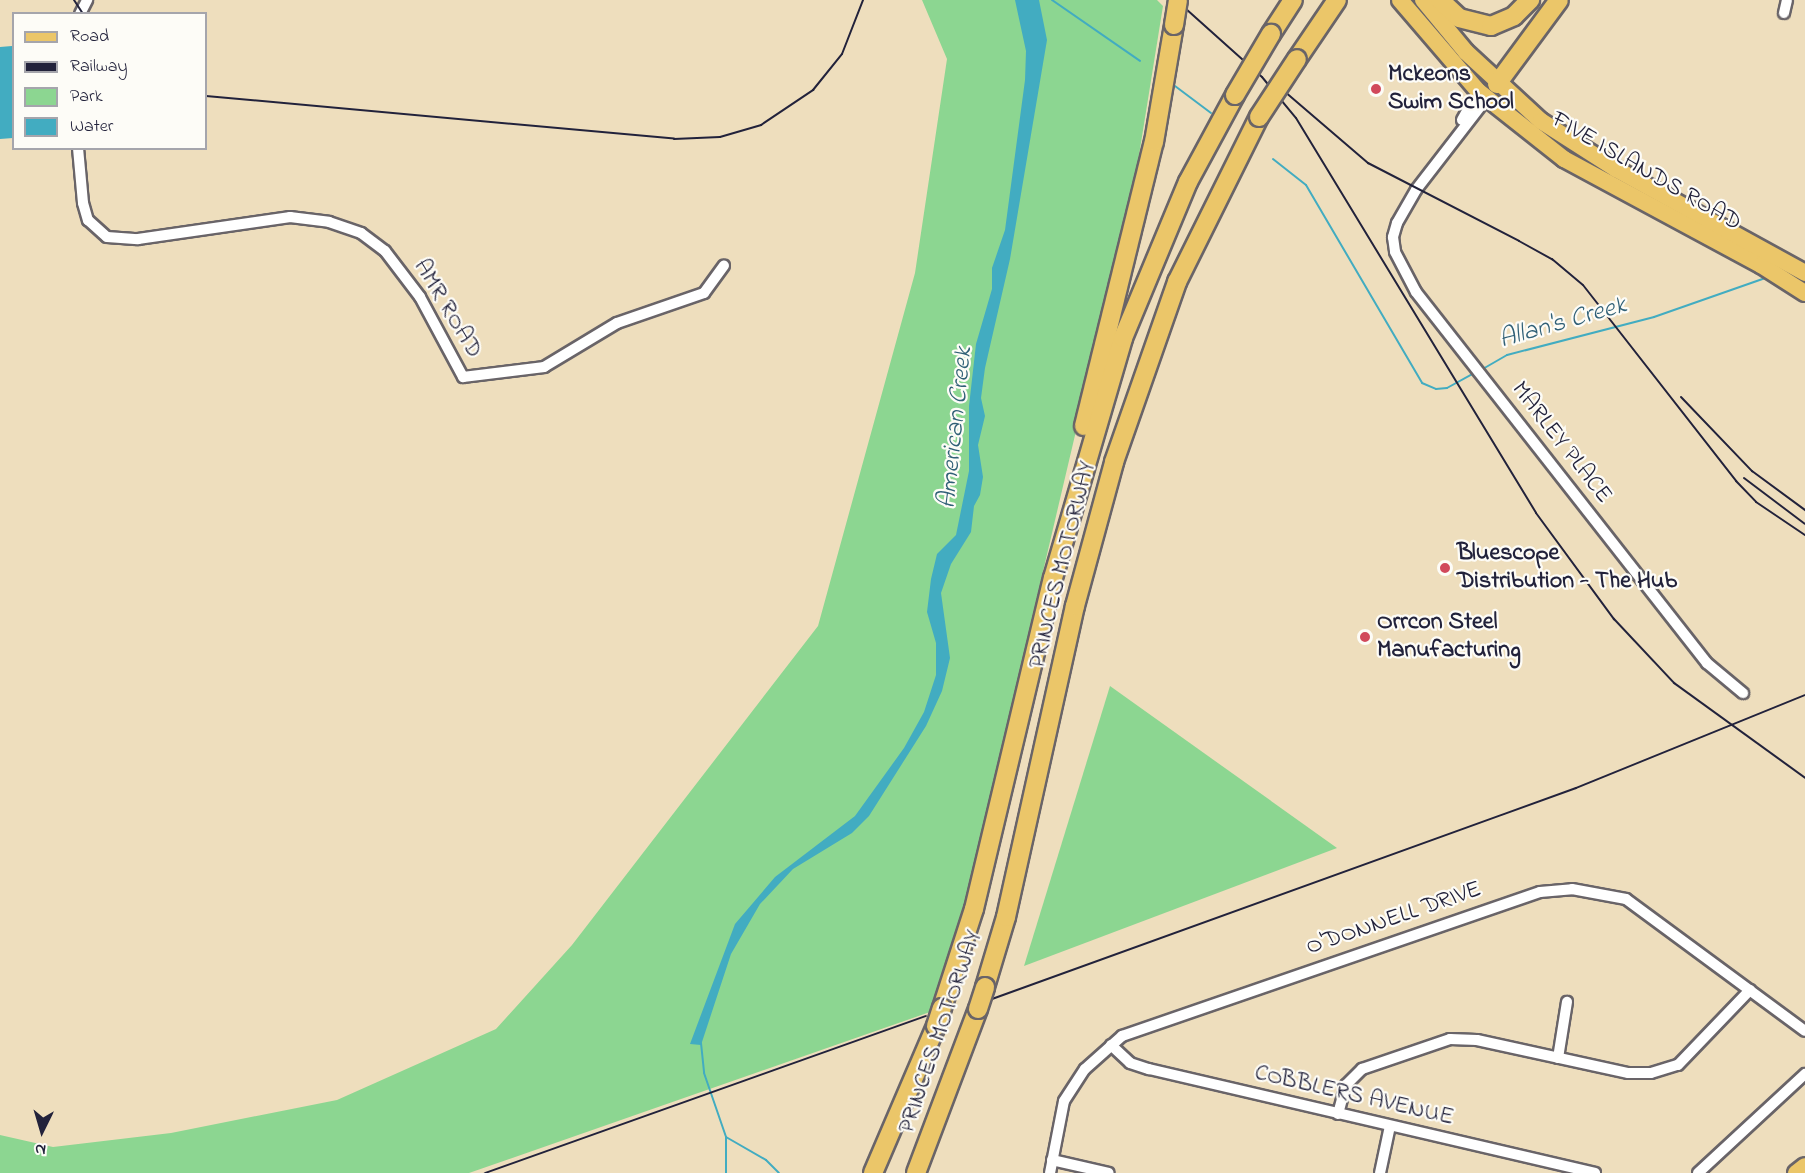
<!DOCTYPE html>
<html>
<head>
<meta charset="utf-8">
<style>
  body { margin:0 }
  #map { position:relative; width:1805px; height:1173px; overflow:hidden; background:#eedebd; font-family:"Indie Flower",sans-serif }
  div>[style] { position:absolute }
  .green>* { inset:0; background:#8cd691 }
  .water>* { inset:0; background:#42acc1 }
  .stream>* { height:2px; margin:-1px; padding:0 1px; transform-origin:1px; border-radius:1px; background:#42acc1 }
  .roads { filter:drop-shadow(2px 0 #696468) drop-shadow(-2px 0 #696468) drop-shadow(0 2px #696468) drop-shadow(0 -2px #696468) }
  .minor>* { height:10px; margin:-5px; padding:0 5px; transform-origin:5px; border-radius:5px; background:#fff }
  .primary>* { height:16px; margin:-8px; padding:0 8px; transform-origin:8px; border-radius:8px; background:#ebc669 }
  .motorway>* { height:18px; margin:-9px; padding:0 9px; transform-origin:9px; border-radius:9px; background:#ebc669 }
  .rail>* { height:2px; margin:-1px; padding:0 1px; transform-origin:1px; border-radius:1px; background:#22223b }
  .bridges { filter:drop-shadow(2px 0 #696468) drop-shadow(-2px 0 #696468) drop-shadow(0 2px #696468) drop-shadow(0 -2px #696468) }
  .motorway-bridge>* { height:18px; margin:-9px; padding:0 9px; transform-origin:9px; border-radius:9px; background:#ebc669 }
  .dots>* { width:16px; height:16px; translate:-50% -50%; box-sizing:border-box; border:3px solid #fdfcf7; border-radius:50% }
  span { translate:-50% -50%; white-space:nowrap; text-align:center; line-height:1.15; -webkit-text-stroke:4.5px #fdfcf7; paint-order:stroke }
  .poi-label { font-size:24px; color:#22223b; font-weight:700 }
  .left { translate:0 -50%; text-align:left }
  .street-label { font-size:24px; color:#22223b }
  .water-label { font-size:26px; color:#306077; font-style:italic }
  .legend { position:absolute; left:12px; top:12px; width:195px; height:138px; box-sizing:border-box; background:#fdfcf7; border:2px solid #a5a5ac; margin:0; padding:8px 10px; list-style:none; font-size:18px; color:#22223b }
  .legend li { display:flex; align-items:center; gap:12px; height:30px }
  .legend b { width:30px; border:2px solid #a5a5ac }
  .north { position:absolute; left:12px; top:1101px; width:60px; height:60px; -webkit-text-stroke:4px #fdfcf7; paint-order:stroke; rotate:185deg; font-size:16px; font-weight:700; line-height:24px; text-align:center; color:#22223b }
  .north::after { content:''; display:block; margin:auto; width:21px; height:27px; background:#22223b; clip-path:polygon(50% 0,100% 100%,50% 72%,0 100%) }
</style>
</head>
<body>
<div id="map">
  <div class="green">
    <div style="clip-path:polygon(922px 0,1157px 0,1163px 6px,1135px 180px,962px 916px,930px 1012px,469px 1173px,0 1173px,0 1135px,53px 1147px,171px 1133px,337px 1100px,496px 1029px,572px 945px,818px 626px,915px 273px,947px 59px)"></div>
    <div style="clip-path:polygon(1110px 686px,1337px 848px,1024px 966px)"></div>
  </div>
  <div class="water">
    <div style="clip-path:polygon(1015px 0,1039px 0,1047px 40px,1010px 259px,985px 368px,981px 398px,985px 416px,978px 445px,983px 477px,980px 495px,974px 506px,971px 532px,951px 564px,941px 593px,950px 658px,942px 691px,926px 726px,869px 816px,852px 833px,793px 869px,760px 904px,731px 954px,701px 1045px,690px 1044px,735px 924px,775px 877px,855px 816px,904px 748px,924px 712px,936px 675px,936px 643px,927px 612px,931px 579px,937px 554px,956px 535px,969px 471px,969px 406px,976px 344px,992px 289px,992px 268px,1005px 230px,1025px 80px,1026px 51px)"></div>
    <div style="clip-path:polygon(12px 46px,13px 138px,0 139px,0 47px)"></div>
  </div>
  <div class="stream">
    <div style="left:1052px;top:0;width:107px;rotate:34.7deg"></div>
    <div style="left:1175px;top:86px;width:45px;rotate:36.9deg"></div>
    <div style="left:1273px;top:159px;width:42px;rotate:38.2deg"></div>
    <div style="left:1306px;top:185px;width:229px;rotate:59.6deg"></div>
    <div style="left:1422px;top:383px;width:15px;rotate:23deg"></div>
    <div style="left:1436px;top:389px;width:11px;rotate:-5deg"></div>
    <div style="left:1447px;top:388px;width:33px;rotate:-29deg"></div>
    <div style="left:1481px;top:370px;width:30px;rotate:-30deg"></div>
    <div style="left:1507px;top:355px;width:152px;rotate:-14.5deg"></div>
    <div style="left:1654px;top:317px;width:121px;rotate:-19.3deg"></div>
    <div style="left:701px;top:1043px;width:30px;rotate:84deg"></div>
    <div style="left:704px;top:1073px;width:68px;rotate:71deg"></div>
    <div style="left:726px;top:1137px;width:46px;rotate:29.9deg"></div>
    <div style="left:766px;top:1160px;width:18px;rotate:45deg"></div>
    <div style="left:726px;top:1137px;width:36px;rotate:90deg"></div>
  </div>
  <div class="roads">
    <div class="minor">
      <div style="left:1784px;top:13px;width:13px;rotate:-77deg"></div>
      <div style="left:80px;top:14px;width:16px;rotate:-63deg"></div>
      <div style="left:1487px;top:98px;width:116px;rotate:127.7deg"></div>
      <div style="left:1416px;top:190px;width:38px;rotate:120deg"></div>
      <div style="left:1397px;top:223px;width:15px;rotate:106deg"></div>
      <div style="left:1393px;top:237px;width:15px;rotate:82deg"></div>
      <div style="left:1395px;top:252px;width:45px;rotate:62.3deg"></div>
      <div style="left:1416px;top:292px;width:472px;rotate:51.9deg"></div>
      <div style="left:1707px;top:663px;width:47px;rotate:39.8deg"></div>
      <div style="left:1462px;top:120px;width:33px;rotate:-61deg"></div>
      <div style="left:78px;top:148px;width:55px;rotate:84.8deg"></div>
      <div style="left:83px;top:203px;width:18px;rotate:74deg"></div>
      <div style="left:88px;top:220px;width:25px;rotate:42deg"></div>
      <div style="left:107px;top:237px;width:31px;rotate:4deg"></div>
      <div style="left:138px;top:239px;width:154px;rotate:-8.2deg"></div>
      <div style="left:290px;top:217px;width:39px;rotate:7deg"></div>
      <div style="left:329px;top:222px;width:34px;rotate:19deg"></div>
      <div style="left:361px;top:233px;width:30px;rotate:37deg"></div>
      <div style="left:385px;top:251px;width:58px;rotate:52.7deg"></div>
      <div style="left:420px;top:297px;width:91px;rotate:61.7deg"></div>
      <div style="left:463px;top:377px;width:82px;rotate:-7deg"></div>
      <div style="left:544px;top:367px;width:85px;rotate:-31.1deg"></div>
      <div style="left:617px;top:323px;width:92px;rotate:-19deg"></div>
      <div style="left:704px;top:293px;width:34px;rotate:-54deg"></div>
      <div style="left:1111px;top:1045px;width:26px;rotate:43deg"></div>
      <div style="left:1130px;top:1063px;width:20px;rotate:18deg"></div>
      <div style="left:1149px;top:1069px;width:458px;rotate:13.1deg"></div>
      <div style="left:1558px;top:1058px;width:57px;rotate:-80.9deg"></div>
      <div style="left:1338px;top:1114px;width:30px;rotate:-75deg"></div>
      <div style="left:1346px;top:1085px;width:23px;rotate:-45deg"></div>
      <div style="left:1362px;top:1069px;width:93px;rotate:-18.8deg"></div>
      <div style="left:1450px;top:1039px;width:27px;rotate:2deg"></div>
      <div style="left:1477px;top:1040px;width:155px;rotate:12.3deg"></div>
      <div style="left:1628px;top:1073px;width:23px"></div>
      <div style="left:1651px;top:1073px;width:28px;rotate:-17deg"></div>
      <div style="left:1678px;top:1065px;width:104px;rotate:-46.2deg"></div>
      <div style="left:1052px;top:1160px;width:58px;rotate:12.8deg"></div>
      <div style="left:1050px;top:1173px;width:73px;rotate:-79deg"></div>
      <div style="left:1064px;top:1101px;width:38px;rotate:-57deg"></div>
      <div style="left:1085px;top:1069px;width:50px;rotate:-41.7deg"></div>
      <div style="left:1122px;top:1036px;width:442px;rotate:-19deg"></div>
      <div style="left:1540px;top:892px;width:32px;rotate:-5deg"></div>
      <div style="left:1572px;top:889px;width:55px;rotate:10.5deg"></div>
      <div style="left:1626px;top:899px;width:222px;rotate:36.4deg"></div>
      <div style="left:1380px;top:1173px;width:48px;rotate:-78deg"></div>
      <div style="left:1698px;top:1173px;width:146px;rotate:-42.8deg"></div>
    </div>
    <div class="primary">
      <div style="left:1400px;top:0;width:120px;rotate:49.4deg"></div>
      <div style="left:1478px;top:91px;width:110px;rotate:38.3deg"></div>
      <div style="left:1564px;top:159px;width:224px;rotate:28.3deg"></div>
      <div style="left:1761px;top:265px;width:52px;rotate:32.5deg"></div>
      <div style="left:1423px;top:0;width:67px;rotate:50.4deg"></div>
      <div style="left:1466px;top:52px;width:102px;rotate:42.6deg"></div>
      <div style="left:1541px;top:121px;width:89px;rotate:32.6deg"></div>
      <div style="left:1616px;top:169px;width:216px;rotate:28.8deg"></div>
      <div style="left:1796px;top:1173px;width:11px;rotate:-38deg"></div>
    </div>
    <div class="motorway">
      <div style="left:1440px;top:0;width:26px;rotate:43deg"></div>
      <div style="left:1459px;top:18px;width:33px;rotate:14deg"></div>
      <div style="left:1491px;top:26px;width:25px;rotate:-23deg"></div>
      <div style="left:1514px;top:16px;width:23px;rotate:-45deg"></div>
      <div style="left:1271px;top:34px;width:40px;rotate:-57.1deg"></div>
      <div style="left:1297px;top:59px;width:71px;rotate:-55.9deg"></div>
      <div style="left:1497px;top:84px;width:104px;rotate:-53.6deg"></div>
      <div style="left:1084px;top:426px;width:292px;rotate:-76.2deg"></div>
      <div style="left:1154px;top:142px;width:119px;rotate:-80.3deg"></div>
      <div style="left:985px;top:987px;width:73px;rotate:-73.3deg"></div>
      <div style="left:1006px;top:917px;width:319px;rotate:-77.5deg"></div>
      <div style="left:1075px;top:606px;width:149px;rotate:-74.8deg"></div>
      <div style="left:1114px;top:462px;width:191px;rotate:-70.7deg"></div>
      <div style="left:1177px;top:282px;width:184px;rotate:-63.6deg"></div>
      <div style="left:942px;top:1008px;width:104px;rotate:-72.1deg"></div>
      <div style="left:974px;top:909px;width:340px;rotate:-76.6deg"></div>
      <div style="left:1053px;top:578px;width:250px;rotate:-73.7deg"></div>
      <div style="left:1123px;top:338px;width:169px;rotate:-67.4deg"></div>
      <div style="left:1188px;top:182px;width:99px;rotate:-61.6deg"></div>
      <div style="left:873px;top:1173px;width:160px;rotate:-66.8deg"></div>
      <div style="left:916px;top:1173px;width:175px;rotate:-69.3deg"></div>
    </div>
  </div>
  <div class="rail">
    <div style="left:74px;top:0;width:17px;rotate:57deg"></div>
    <div style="left:1176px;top:0;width:115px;rotate:41.8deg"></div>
    <div style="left:1262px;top:77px;width:53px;rotate:50.3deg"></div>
    <div style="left:1296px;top:118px;width:462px;rotate:58.7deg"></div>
    <div style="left:1536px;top:513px;width:132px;rotate:53.7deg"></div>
    <div style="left:1614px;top:619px;width:88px;rotate:46.8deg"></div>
    <div style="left:1674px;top:683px;width:162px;rotate:35.9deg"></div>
    <div style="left:1284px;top:91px;width:111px;rotate:40.6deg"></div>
    <div style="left:1368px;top:163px;width:170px;rotate:27.3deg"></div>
    <div style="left:1519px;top:241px;width:38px;rotate:29deg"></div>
    <div style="left:1552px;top:259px;width:40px;rotate:40deg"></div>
    <div style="left:1583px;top:285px;width:249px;rotate:52deg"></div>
    <div style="left:1736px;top:481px;width:29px;rotate:46deg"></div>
    <div style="left:1756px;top:502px;width:59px;rotate:34deg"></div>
    <div style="left:206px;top:96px;width:470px;rotate:5.2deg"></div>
    <div style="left:674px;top:139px;width:46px;rotate:-2.5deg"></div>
    <div style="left:720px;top:137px;width:43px;rotate:-16.3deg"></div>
    <div style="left:761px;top:125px;width:63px;rotate:-33.9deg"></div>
    <div style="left:813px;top:90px;width:46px;rotate:-51.1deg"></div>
    <div style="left:842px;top:54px;width:58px;rotate:-68.7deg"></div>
    <div style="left:1681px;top:397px;width:103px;rotate:46.2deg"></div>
    <div style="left:1752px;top:471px;width:66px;rotate:36.3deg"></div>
    <div style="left:1744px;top:478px;width:76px;rotate:37deg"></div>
    <div style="left:992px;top:999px;width:621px;rotate:-19.86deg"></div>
    <div style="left:1576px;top:788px;width:247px;rotate:-22.1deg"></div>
    <div style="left:485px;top:1173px;width:468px;rotate:-19.6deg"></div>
  </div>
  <div class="bridges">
    <div class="motorway-bridge">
      <div style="left:1174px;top:25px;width:25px;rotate:-81deg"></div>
      <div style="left:1235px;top:95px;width:71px;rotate:-59.5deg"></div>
      <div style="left:1259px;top:117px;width:69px;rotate:-56.8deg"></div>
      <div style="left:978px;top:1009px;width:23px;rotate:-72deg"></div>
      <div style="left:936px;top:1026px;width:19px;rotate:-72deg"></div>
    </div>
  </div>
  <div class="dots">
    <div style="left:1376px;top:89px;background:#d1495b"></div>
    <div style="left:1445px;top:568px;background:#d1495b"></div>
    <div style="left:1365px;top:637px;background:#d1495b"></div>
  </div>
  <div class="poi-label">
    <span class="left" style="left:1388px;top:89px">Mckeons<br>Swim School</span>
    <span class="left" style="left:1457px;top:568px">Bluescope<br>Distribution - The Hub</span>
    <span class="left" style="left:1377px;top:637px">Orrcon Steel<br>Manufacturing</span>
  </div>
  <div class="street-label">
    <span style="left:1646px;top:172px;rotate:30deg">FIVE ISLANDS ROAD</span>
    <span style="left:447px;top:309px;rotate:59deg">AMR ROAD</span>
    <span style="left:1561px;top:443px;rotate:52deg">MARLEY PLACE</span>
    <span style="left:1063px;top:565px;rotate:-76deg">PRINCES MOTORWAY</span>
    <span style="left:1394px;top:919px;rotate:-19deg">O'DONNELL DRIVE</span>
    <span style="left:941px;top:1032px;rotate:-71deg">PRINCES MOTORWAY</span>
    <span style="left:1354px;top:1096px;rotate:13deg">COBBLERS AVENUE</span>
  </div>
  <div class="water-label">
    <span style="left:1563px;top:324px;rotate:-16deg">Allan's Creek</span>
    <span style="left:957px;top:428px;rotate:-84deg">American Creek</span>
  </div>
  <ul class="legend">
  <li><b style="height:8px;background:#ebc669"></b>Road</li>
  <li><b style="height:8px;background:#22223b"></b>Railway</li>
  <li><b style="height:16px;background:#8cd691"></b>Park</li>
  <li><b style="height:16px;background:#42acc1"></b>Water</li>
  </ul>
  <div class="north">N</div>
</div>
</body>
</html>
